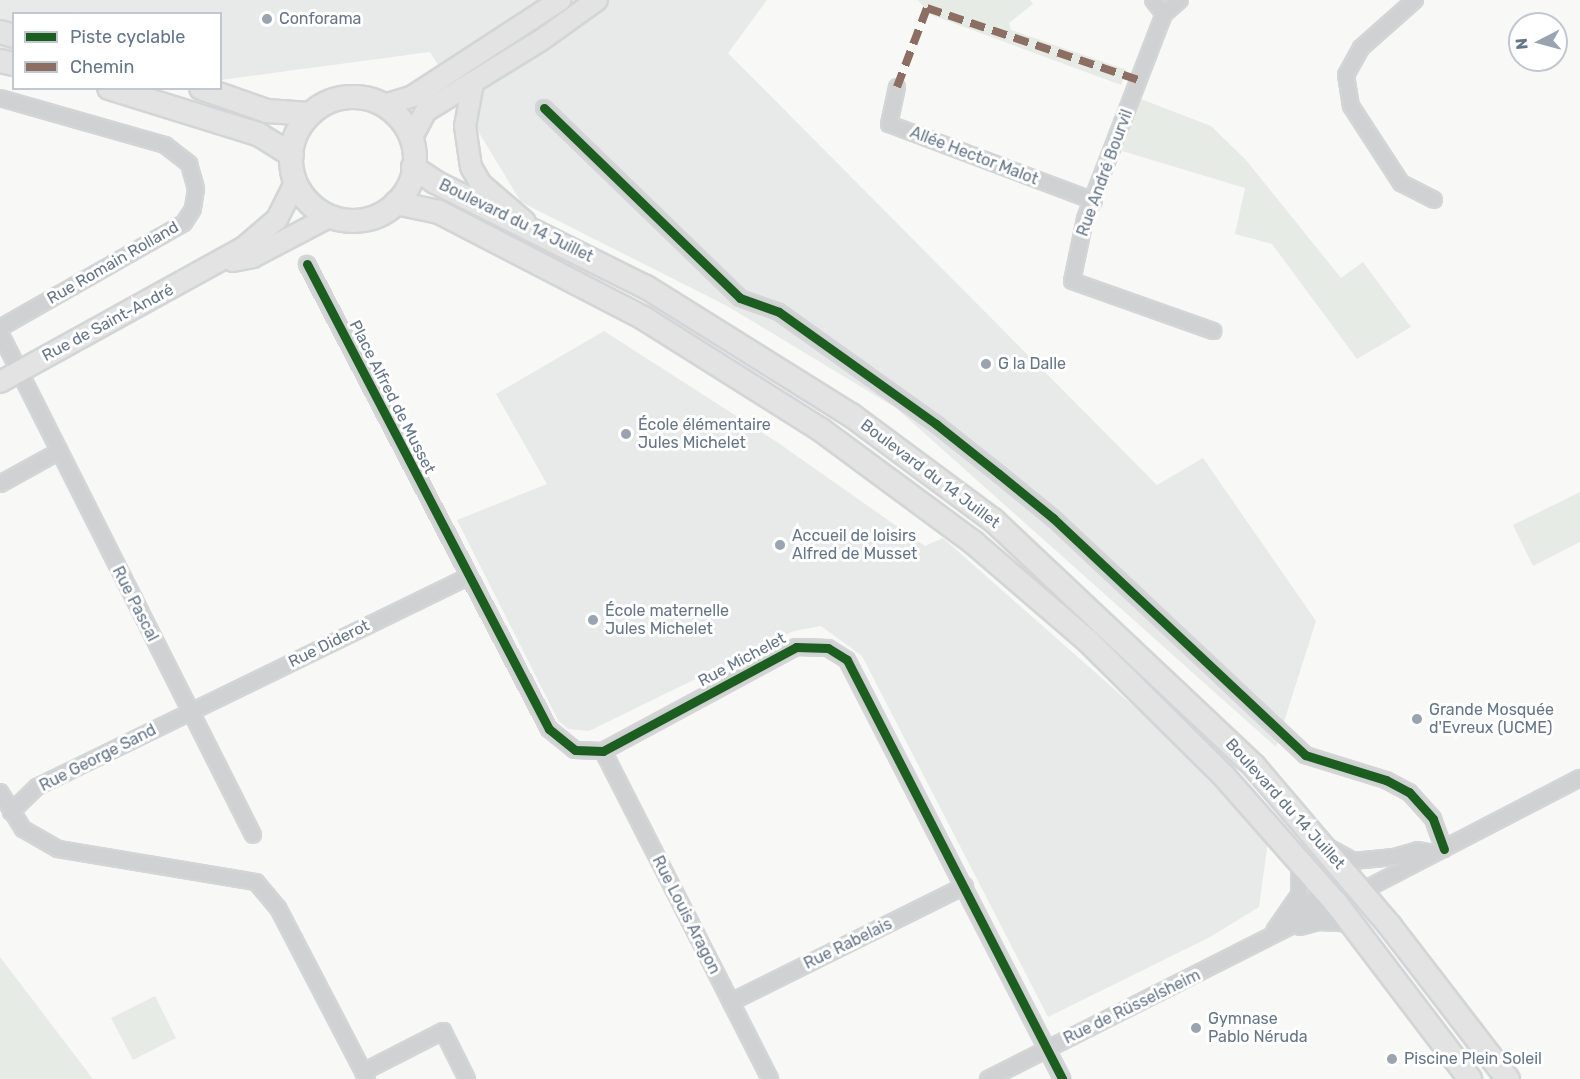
<!DOCTYPE html>
<html>
<head>
<meta charset="utf-8">
<style>
  body { margin:0 }
  #map { position:relative; width:1580px; height:1079px; overflow:hidden; background:#f8f8f7; font-family:Rubik,sans-serif }
  div>[style] { position:absolute }
  .built>* { inset:0; background:#e8eae9 }
  .green>* { inset:0; background:#e7ebe5 }
  .roads { filter:drop-shadow(2px 0 #d3d5d6) drop-shadow(-2px 0 #d3d5d6) drop-shadow(0 2px #d3d5d6) drop-shadow(0 -2px #d3d5d6) }
  .minor>* { height:14px; margin:-7px; padding:0 7px; transform-origin:7px; border-radius:7px; background:#d0d1d2 }
  .secondary>* { height:20px; margin:-10px; padding:0 10px; transform-origin:10px; border-radius:10px; background:#e3e3e3 }
  .primary>* { height:22px; margin:-11px; padding:0 11px; transform-origin:11px; border-radius:11px; background:#e3e3e3 }
  .primary>.ring { margin:-11px; padding:0; box-sizing:content-box; background:none; border:22px solid #e3e3e3; border-radius:50% }
  .quiet>* { height:8px; margin-top:-4px; transform-origin:0; background:repeating-linear-gradient(90deg,#8d6e63 0 15px,transparent 0 23px) }
  .cycleway>* { height:9px; margin:-4.5px; padding:0 4.5px; transform-origin:4.5px; border-radius:4.5px; background:#1b5e20 }
  .dots>* { width:16px; height:16px; translate:-50% -50%; box-sizing:border-box; border:3px solid #fff; border-radius:50% }
  span { translate:-50% -50%; white-space:nowrap; text-align:center; line-height:1.15; -webkit-text-stroke:6px #fff; paint-order:stroke }
  .poi-label { font-size:16px; color:#667689 }
  .left { translate:0 -50%; text-align:left }
  .street-label { font-size:16px; color:#667689 }
  .legend { position:absolute; left:12px; top:12px; width:210px; height:78px; box-sizing:border-box; background:#fff; border:2px solid #c2c8d0; margin:0; padding:8px 10px; list-style:none; font-size:18px; color:#667689 }
  .legend li { display:flex; align-items:center; gap:12px; height:30px }
  .legend b { width:30px; border:2px solid #c2c8d0 }
  .north { position:absolute; left:1508px; top:12px; width:60px; height:60px; box-sizing:border-box; background:#fff; border:2px solid #c2c8d0; border-radius:50%; rotate:264deg; font-size:16px; font-weight:700; line-height:24px; text-align:center; color:#667689 }
  .north::after { content:''; display:block; margin:auto; width:21px; height:27px; background:#99a4b0; clip-path:polygon(50% 0,100% 100%,50% 72%,0 100%) }
</style>
</head>
<body>
<div id="map">
  <div class="built">
    <div style="clip-path:polygon(0 0,767px 0,728px 53px,1157px 485px,1203px 458px,1316px 621px,1276px 747px,896px 408px,727px 306px,521px 202px,430px 52px,221px 80px,220px 14px,14px 14px,13px 51px,0 48px)"></div>
    <div style="clip-path:polygon(604px 331px,777px 442px,925px 546px,943px 538px,1147px 718px,1268px 841px,1259px 907px,1210px 937px,1048px 1017px,862px 656px,821px 626px,794px 631px,589px 731px,568px 729px,558px 720px,457px 520px,547px 484px,496px 394px)"></div>
  </div>
  <div class="green">
    <div style="clip-path:polygon(918px 0,1030px 0,1033px 4px,1009px 23px,1011px 30px,1127px 70px,1121px 85px,929px 14px)"></div>
    <div style="clip-path:polygon(1141px 99px,1211px 126px,1246px 160px,1341px 278px,1363px 262px,1411px 327px,1357px 359px,1272px 244px,1235px 234px,1245px 188px,1122px 151px)"></div>
    <div style="clip-path:polygon(1580px 492px,1580px 542px,1533px 566px,1513px 525px)"></div>
    <div style="clip-path:polygon(0 957px,93px 1079px,0 1079px)"></div>
    <div style="clip-path:polygon(155px 996px,176px 1038px,133px 1060px,111px 1018px)"></div>
  </div>
  <div class="roads">
    <div class="minor">
      <div style="left:1153px;top:0;width:18px;rotate:52deg"></div>
      <div style="left:1180px;top:0;width:21px;rotate:139deg"></div>
      <div style="left:1164px;top:14px;width:220px;rotate:111.1deg"></div>
      <div style="left:1085px;top:219px;width:63px;rotate:101.8deg"></div>
      <div style="left:1072px;top:281px;width:150px;rotate:19.5deg"></div>
      <div style="left:1415px;top:0;width:72px;rotate:138.4deg"></div>
      <div style="left:1361px;top:48px;width:31px;rotate:119deg"></div>
      <div style="left:1346px;top:75px;width:31px;rotate:81deg"></div>
      <div style="left:1351px;top:106px;width:92px;rotate:57deg"></div>
      <div style="left:1401px;top:183px;width:37px;rotate:27deg"></div>
      <div style="left:897px;top:87px;width:38px;rotate:102deg"></div>
      <div style="left:889px;top:124px;width:219px;rotate:20.6deg"></div>
      <div style="left:0;top:98px;width:172px;rotate:15.9deg"></div>
      <div style="left:165px;top:145px;width:31px;rotate:38deg"></div>
      <div style="left:189px;top:164px;width:26px;rotate:74deg"></div>
      <div style="left:196px;top:189px;width:20px;rotate:99deg"></div>
      <div style="left:193px;top:209px;width:17px;rotate:123deg"></div>
      <div style="left:184px;top:223px;width:212px;rotate:150.3deg"></div>
      <div style="left:544px;top:108px;width:273px;rotate:44.1deg"></div>
      <div style="left:740px;top:298px;width:41px;rotate:19.7deg"></div>
      <div style="left:779px;top:312px;width:193px;rotate:35.5deg"></div>
      <div style="left:936px;top:424px;width:80px;rotate:38.4deg"></div>
      <div style="left:999px;top:474px;width:70px;rotate:39.2deg"></div>
      <div style="left:1053px;top:518px;width:346px;rotate:43.2deg"></div>
      <div style="left:1305px;top:755px;width:85px;rotate:17.2deg"></div>
      <div style="left:1386px;top:780px;width:26px;rotate:28deg"></div>
      <div style="left:1409px;top:792px;width:36px;rotate:48deg"></div>
      <div style="left:1433px;top:819px;width:32px;rotate:70deg"></div>
      <div style="left:307px;top:264px;width:524px;rotate:62.51deg"></div>
      <div style="left:549px;top:729px;width:33px;rotate:39deg"></div>
      <div style="left:575px;top:750px;width:28px;rotate:2deg"></div>
      <div style="left:603px;top:751px;width:219px;rotate:-28.3deg"></div>
      <div style="left:796px;top:647px;width:32px;rotate:2deg"></div>
      <div style="left:828px;top:648px;width:22px;rotate:32deg"></div>
      <div style="left:847px;top:660px;width:471px;rotate:62.8deg"></div>
      <div style="left:0;top:333px;width:562px;rotate:63.25deg"></div>
      <div style="left:0;top:484px;width:66px;rotate:-28.9deg"></div>
      <div style="left:603px;top:751px;width:368px;rotate:63deg"></div>
      <div style="left:0;top:792px;width:44px;rotate:58.1deg"></div>
      <div style="left:23px;top:829px;width:40px;rotate:29.7deg"></div>
      <div style="left:58px;top:849px;width:201px;rotate:9.5deg"></div>
      <div style="left:256px;top:882px;width:34px;rotate:50deg"></div>
      <div style="left:278px;top:908px;width:193px;rotate:62.5deg"></div>
      <div style="left:11px;top:812px;width:36px;rotate:-44deg"></div>
      <div style="left:37px;top:787px;width:479px;rotate:-26deg"></div>
      <div style="left:1330px;top:848px;width:26px;rotate:29deg"></div>
      <div style="left:1353px;top:861px;width:41px;rotate:-5.6deg"></div>
      <div style="left:1394px;top:857px;width:25px;rotate:-16deg"></div>
      <div style="left:1418px;top:850px;width:16px;rotate:11deg"></div>
      <div style="left:1362px;top:891px;width:246px;rotate:-27.4deg"></div>
      <div style="left:1288px;top:913px;width:33px;rotate:-27deg"></div>
      <div style="left:1317px;top:898px;width:17px;rotate:13deg"></div>
      <div style="left:1300px;top:927px;width:20px;rotate:-15deg"></div>
      <div style="left:1319px;top:922px;width:33px;rotate:3deg"></div>
      <div style="left:1274px;top:931px;width:44px;rotate:-55.2deg"></div>
      <div style="left:1299px;top:895px;width:33px;rotate:-90deg"></div>
      <div style="left:731px;top:1002px;width:261px;rotate:-26.4deg"></div>
      <div style="left:363px;top:1072px;width:90px;rotate:-27.1deg"></div>
      <div style="left:443px;top:1031px;width:54px;rotate:63.4deg"></div>
      <div style="left:988px;top:1079px;width:390px;rotate:-26.8deg"></div>
    </div>
    <div class="secondary">
      <div style="left:473px;top:83px;width:44px;rotate:100.5deg"></div>
      <div style="left:465px;top:126px;width:41px;rotate:81.7deg"></div>
      <div style="left:471px;top:167px;width:20px;rotate:60deg"></div>
      <div style="left:481px;top:184px;width:58px;rotate:40.8deg"></div>
      <div style="left:384px;top:105px;width:30px;rotate:-17deg"></div>
      <div style="left:413px;top:96px;width:176px;rotate:-33.1deg"></div>
      <div style="left:412px;top:137px;width:30px;rotate:-62deg"></div>
      <div style="left:426px;top:111px;width:134px;rotate:-31.6deg"></div>
      <div style="left:540px;top:41px;width:70px;rotate:-35.7deg"></div>
      <div style="left:233px;top:261px;width:20px;rotate:-11deg"></div>
      <div style="left:253px;top:257px;width:86px;rotate:-27.8deg"></div>
      <div style="left:0;top:382px;width:277px;rotate:-28.9deg"></div>
      <div style="left:243px;top:248px;width:45px;rotate:-40.5deg"></div>
      <div style="left:277px;top:219px;width:40px;rotate:-63.4deg"></div>
    </div>
    <div class="primary">
      <div style="left:0;top:32px;width:15px;rotate:16deg"></div>
      <div style="left:0;top:61px;width:14px;rotate:12deg"></div>
      <div style="left:109px;top:88px;width:156px;rotate:17.2deg"></div>
      <div style="left:258px;top:134px;width:40px;rotate:32deg"></div>
      <div style="left:201px;top:88px;width:70px;rotate:19.2deg"></div>
      <div style="left:267px;top:111px;width:42px;rotate:4.1deg"></div>
      <div class="ring" style="left:291px;top:97px;width:102px;height:102px"></div>
      <div style="left:413px;top:167px;width:27px;rotate:34deg"></div>
      <div style="left:435px;top:182px;width:236px;rotate:26.5deg"></div>
      <div style="left:646px;top:287px;width:242px;rotate:32deg"></div>
      <div style="left:851px;top:415px;width:177px;rotate:36.5deg"></div>
      <div style="left:993px;top:520px;width:359px;rotate:43.3deg"></div>
      <div style="left:1254px;top:766px;width:210px;rotate:49.6deg"></div>
      <div style="left:1390px;top:926px;width:193px;rotate:52.4deg"></div>
      <div style="left:396px;top:203px;width:44px;rotate:11.8deg"></div>
      <div style="left:439px;top:212px;width:232px;rotate:27.4deg"></div>
      <div style="left:645px;top:319px;width:208px;rotate:32.2deg"></div>
      <div style="left:821px;top:430px;width:190px;rotate:36.4deg"></div>
      <div style="left:974px;top:543px;width:150px;rotate:40.7deg"></div>
      <div style="left:1088px;top:641px;width:190px;rotate:44.8deg"></div>
      <div style="left:1223px;top:775px;width:171px;rotate:48.6deg"></div>
      <div style="left:1336px;top:903px;width:221px;rotate:52.7deg"></div>
    </div>
  </div>
  <div class="quiet">
    <div style="left:897px;top:87px;width:85px;rotate:-69.2deg"></div>
    <div style="left:927px;top:8px;width:224px;rotate:18.8deg"></div>
  </div>
  <div class="cycleway">
    <div style="left:544px;top:108px;width:273px;rotate:44.1deg"></div>
    <div style="left:740px;top:298px;width:41px;rotate:19.7deg"></div>
    <div style="left:779px;top:312px;width:193px;rotate:35.5deg"></div>
    <div style="left:936px;top:424px;width:80px;rotate:38.4deg"></div>
    <div style="left:999px;top:474px;width:70px;rotate:39.2deg"></div>
    <div style="left:1053px;top:518px;width:346px;rotate:43.2deg"></div>
    <div style="left:1305px;top:755px;width:85px;rotate:17.2deg"></div>
    <div style="left:1386px;top:780px;width:26px;rotate:28deg"></div>
    <div style="left:1409px;top:792px;width:36px;rotate:48deg"></div>
    <div style="left:1433px;top:819px;width:32px;rotate:70deg"></div>
    <div style="left:307px;top:264px;width:524px;rotate:62.51deg"></div>
    <div style="left:549px;top:729px;width:33px;rotate:39deg"></div>
    <div style="left:575px;top:750px;width:28px;rotate:2deg"></div>
    <div style="left:603px;top:751px;width:219px;rotate:-28.3deg"></div>
    <div style="left:796px;top:647px;width:32px;rotate:2deg"></div>
    <div style="left:828px;top:648px;width:22px;rotate:32deg"></div>
    <div style="left:847px;top:660px;width:471px;rotate:62.8deg"></div>
  </div>
  <div class="dots">
    <div style="left:267px;top:19px;background:#99a4b0"></div>
    <div style="left:986px;top:364px;background:#99a4b0"></div>
    <div style="left:626px;top:434px;background:#99a4b0"></div>
    <div style="left:780px;top:545px;background:#99a4b0"></div>
    <div style="left:593px;top:620px;background:#99a4b0"></div>
    <div style="left:1417px;top:719px;background:#99a4b0"></div>
    <div style="left:1196px;top:1028px;background:#99a4b0"></div>
    <div style="left:1392px;top:1059px;background:#99a4b0"></div>
  </div>
  <div class="poi-label">
    <span class="left" style="left:279px;top:19px">Conforama</span>
    <span class="left" style="left:998px;top:364px">G la Dalle</span>
    <span class="left" style="left:638px;top:434px">École élémentaire<br>Jules Michelet</span>
    <span class="left" style="left:792px;top:545px">Accueil de loisirs<br>Alfred de Musset</span>
    <span class="left" style="left:605px;top:620px">École maternelle<br>Jules Michelet</span>
    <span class="left" style="left:1429px;top:719px">Grande Mosquée<br>d'Evreux (UCME)</span>
    <span class="left" style="left:1208px;top:1028px">Gymnase<br>Pablo Néruda</span>
    <span class="left" style="left:1404px;top:1059px">Piscine Plein Soleil</span>
  </div>
  <div class="street-label">
    <span style="left:974px;top:156px;rotate:21deg">Allée Hector Malot</span>
    <span style="left:1105px;top:173px;rotate:-70deg">Rue André Bourvil</span>
    <span style="left:516px;top:221px;rotate:26deg">Boulevard du 14 Juillet</span>
    <span style="left:113px;top:263px;rotate:-30deg">Rue Romain Rolland</span>
    <span style="left:108px;top:323px;rotate:-28deg">Rue de Saint-André</span>
    <span style="left:392px;top:397px;rotate:63deg">Place Alfred de Musset</span>
    <span style="left:930px;top:474px;rotate:37deg">Boulevard du 14 Juillet</span>
    <span style="left:135px;top:604px;rotate:63deg">Rue Pascal</span>
    <span style="left:329px;top:644px;rotate:-26deg">Rue Diderot</span>
    <span style="left:742px;top:660px;rotate:-28deg">Rue Michelet</span>
    <span style="left:98px;top:758px;rotate:-27deg">Rue George Sand</span>
    <span style="left:1285px;top:804px;rotate:48deg">Boulevard du 14 Juillet</span>
    <span style="left:686px;top:915px;rotate:63deg">Rue Louis Aragon</span>
    <span style="left:848px;top:944px;rotate:-26deg">Rue Rabelais</span>
    <span style="left:1132px;top:1007px;rotate:-26deg">Rue de Rüsselsheim</span>
  </div>
  <ul class="legend">
  <li><b style="height:8px;background:#1b5e20"></b>Piste cyclable</li>
  <li><b style="height:8px;background:#8d6e63"></b>Chemin</li>
  </ul>
  <div class="north">N</div>
</div>
</body>
</html>
